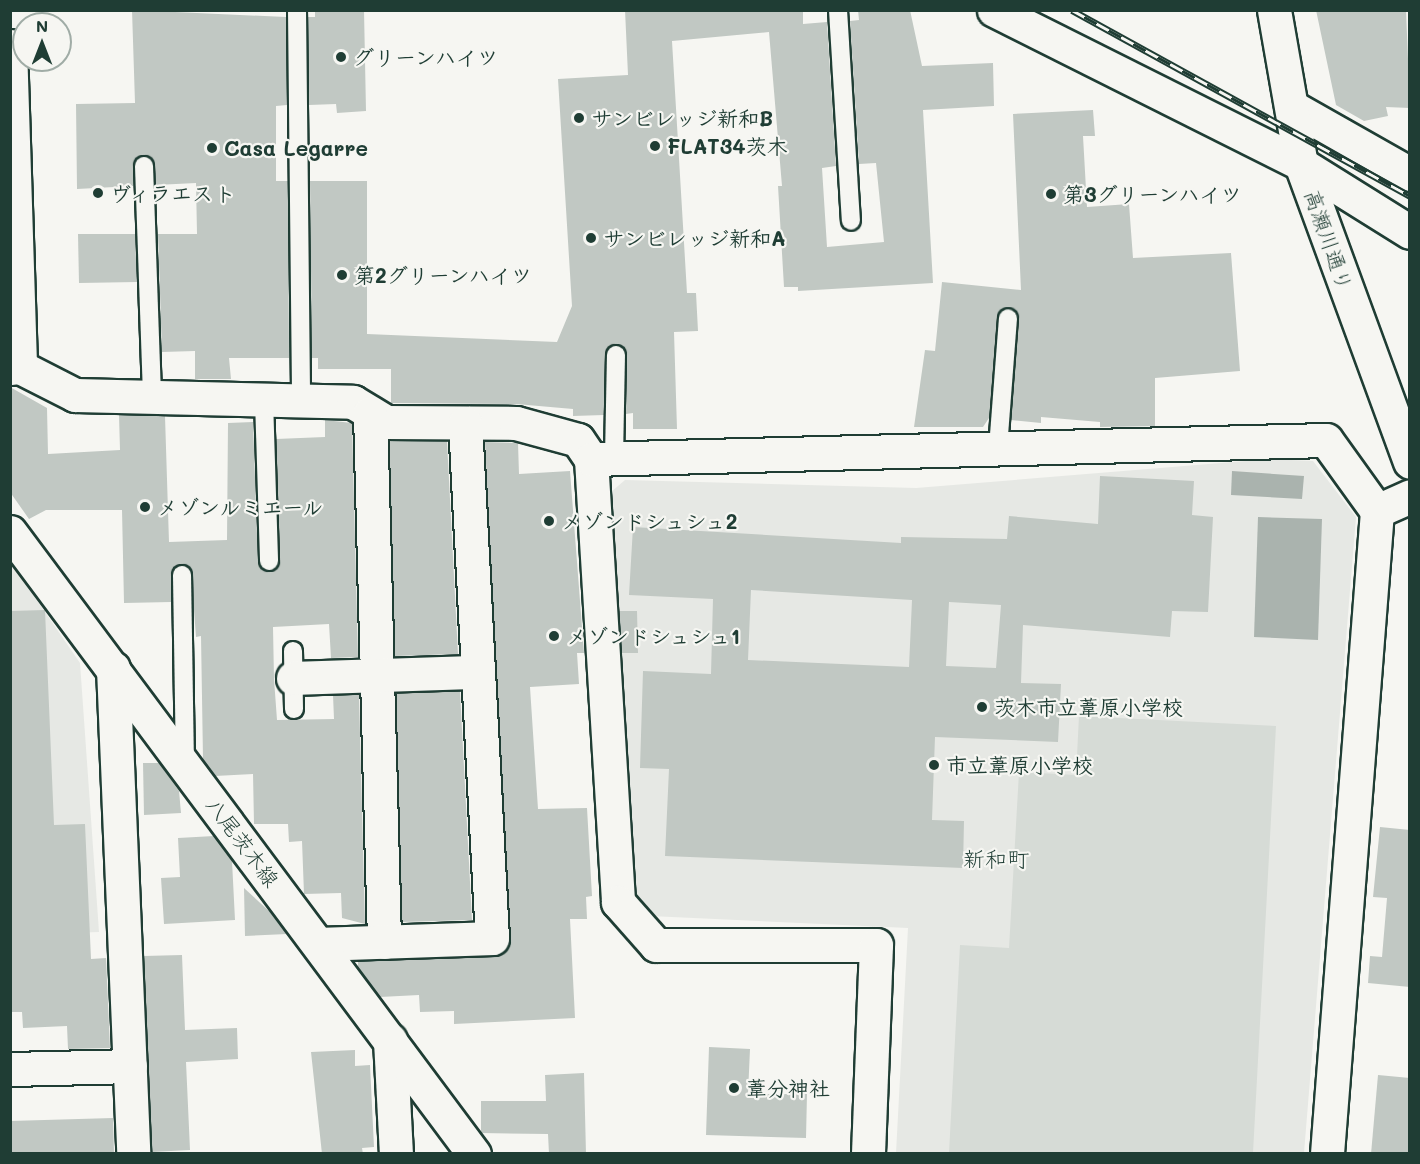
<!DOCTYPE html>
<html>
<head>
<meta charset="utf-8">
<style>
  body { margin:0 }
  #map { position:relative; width:1420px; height:1164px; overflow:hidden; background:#f6f6f2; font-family:Mali,"Klee One",sans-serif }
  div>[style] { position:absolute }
  .built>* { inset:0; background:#e6e8e4 }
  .green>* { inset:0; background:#d6dbd6 }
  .water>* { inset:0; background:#aab3ae }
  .building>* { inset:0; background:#c1c8c3 }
  .roads { filter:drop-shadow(2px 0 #1f3d34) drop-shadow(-2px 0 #1f3d34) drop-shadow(0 2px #1f3d34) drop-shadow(0 -2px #1f3d34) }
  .lane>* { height:18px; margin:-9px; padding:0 9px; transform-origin:9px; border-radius:9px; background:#f6f6f2 }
  .street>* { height:33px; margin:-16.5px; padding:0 16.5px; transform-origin:16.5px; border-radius:16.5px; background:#f6f6f2 }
  .secondary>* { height:33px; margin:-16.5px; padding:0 16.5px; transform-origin:16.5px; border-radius:16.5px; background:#f6f6f2 }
  .primary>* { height:33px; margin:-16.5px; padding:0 16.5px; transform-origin:16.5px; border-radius:16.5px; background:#f6f6f2 }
  .rail>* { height:7px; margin-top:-3.5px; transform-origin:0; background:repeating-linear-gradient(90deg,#f6f6f2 0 14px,#1f3d34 0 28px); box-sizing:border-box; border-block:2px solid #1f3d34 }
  .dots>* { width:16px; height:16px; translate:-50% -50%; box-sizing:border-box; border:3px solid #f6f6f2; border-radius:50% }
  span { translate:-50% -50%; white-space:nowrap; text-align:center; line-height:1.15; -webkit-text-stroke:4.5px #f6f6f2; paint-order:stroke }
  .poi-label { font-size:21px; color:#1f3d34; font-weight:700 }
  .left { translate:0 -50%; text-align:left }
  .street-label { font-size:21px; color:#1f3d34 }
  .neighbourhood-label { font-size:22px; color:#1f3d34 }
  .frame { position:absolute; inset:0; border:12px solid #1f3d34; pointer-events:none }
  .north { position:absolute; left:12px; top:12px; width:60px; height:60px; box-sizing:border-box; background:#f6f6f2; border:2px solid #a0aca6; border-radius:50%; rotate:0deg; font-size:16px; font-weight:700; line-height:24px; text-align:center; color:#1f3d34 }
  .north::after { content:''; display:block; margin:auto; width:21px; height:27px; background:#1f3d34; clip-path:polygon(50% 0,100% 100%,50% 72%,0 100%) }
</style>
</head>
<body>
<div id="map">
  <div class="built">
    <div style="clip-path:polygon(1270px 459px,1313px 461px,1356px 517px,1304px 1153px,896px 1153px,908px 928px,650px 916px,634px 898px,611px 492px,625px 480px,916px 488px)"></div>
    <div style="clip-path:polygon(10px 561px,80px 663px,99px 932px,11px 935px)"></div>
  </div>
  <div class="green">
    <div style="clip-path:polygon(1079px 716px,1276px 726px,1253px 1153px,949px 1153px,960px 945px,1009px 948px,1019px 772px,1076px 775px)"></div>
  </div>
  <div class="water">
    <div style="clip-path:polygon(1232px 471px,1304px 476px,1302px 499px,1231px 495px)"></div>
    <div style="clip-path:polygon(1258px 517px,1322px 519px,1318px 640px,1254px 637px)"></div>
  </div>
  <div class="building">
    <div style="clip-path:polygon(132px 10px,286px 17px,287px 105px,276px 106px,276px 181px,288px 181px,289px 358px,229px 358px,231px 379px,195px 379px,195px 351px,162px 352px,158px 234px,197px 234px,196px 183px,156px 185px,154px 161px,143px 155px,134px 161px,133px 186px,77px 189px,76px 104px,135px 103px)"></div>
    <div style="clip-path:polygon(315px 10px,364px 10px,366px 111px,337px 113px,336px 104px,309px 105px,308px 17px,315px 17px)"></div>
    <div style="clip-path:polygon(625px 10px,803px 10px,803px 24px,827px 22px,836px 166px,822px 168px,827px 247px,884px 242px,876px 163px,859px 164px,850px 21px,859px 20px,858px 10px,910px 10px,922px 66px,993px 63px,994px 106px,923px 110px,933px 283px,798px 291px,798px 287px,784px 287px,778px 186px,782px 186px,769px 32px,672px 41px,687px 293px,696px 293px,698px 331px,674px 332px,677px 429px,633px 429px,633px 413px,626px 414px,627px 355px,617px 344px,605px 354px,604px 415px,573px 416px,573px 409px,516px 404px,391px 403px,391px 369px,318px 369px,318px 358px,312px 358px,310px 181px,367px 181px,367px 334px,557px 342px,572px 306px,558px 79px,628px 75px)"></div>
    <div style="clip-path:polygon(1316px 10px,1406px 10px,1410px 108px,1386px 107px,1388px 116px,1364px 121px,1336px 105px)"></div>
    <div style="clip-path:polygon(1093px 110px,1095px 136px,1083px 136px,1087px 207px,1129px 204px,1133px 258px,1231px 253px,1240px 371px,1155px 378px,1155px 426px,1100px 427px,1100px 422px,1041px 417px,1041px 423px,1011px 420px,1019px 319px,1008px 307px,997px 317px,989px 418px,983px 427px,914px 427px,925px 350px,935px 351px,942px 282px,1021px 290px,1013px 114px)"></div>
    <div style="clip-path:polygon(78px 234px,135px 234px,137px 282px,79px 283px)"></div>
    <div style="clip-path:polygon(10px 387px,47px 408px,48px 454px,120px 450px,119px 415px,165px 416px,169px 542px,227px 540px,228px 423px,253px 422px,258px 561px,269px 572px,280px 561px,276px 439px,325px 437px,325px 420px,352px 423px,358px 657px,331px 658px,329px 624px,273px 627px,274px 679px,277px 720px,334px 719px,333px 695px,359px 695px,365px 924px,342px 918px,341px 893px,304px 894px,302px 841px,289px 842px,288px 824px,254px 824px,253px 774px,215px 776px,203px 759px,201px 636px,196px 637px,191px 569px,181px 564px,173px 569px,171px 602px,124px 603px,122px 510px,46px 510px,29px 519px,10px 492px)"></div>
    <div style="clip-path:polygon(389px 441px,447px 441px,458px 654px,395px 656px)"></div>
    <div style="clip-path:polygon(485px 442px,518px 443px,519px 474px,570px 471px,584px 653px,577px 653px,579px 684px,530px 687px,538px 809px,587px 808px,592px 896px,586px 897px,587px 919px,570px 919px,575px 1018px,454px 1024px,454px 1011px,420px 1012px,419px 995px,380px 997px,358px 967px,358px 961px,493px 957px,509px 946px)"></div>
    <div style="clip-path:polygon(evenodd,1100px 476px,1194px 481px,1192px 515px,1213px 517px,1208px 612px,1172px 611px,1170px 637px,1023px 625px,1021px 683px,1061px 684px,1058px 742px,935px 737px,932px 820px,964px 821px,963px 868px,665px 856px,669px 769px,640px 768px,643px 671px,711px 674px,713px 599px,629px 595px,633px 527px,901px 543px,901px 537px,1007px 539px,1009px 516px,1098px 524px,1100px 476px,751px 590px,912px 600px,909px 667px,748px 660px,751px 590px,1100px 476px,949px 602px,1001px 605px,996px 668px,946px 666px,949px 602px)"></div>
    <div style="clip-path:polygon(45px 610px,54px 825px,85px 824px,91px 959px,106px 958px,110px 1048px,68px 1049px,67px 1026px,23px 1028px,22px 1012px,10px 1012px,10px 611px)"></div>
    <div style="clip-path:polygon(619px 611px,637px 611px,638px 653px,622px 653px)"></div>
    <div style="clip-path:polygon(460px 691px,472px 920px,402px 922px,396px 693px)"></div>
    <div style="clip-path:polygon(143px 763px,159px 763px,179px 791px,181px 813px,144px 815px)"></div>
    <div style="clip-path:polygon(1380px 827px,1410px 830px,1410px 987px,1368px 983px,1370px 956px,1382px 957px,1387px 898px,1373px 897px)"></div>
    <div style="clip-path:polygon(214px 836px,232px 861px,235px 920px,164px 924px,161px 878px,180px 877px,178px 838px)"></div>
    <div style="clip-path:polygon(244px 888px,270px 912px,287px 934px,245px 936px)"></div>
    <div style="clip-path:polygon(182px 955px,185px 1030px,237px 1028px,238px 1059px,186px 1062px,190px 1150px,152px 1152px,144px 956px)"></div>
    <div style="clip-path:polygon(709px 1047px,750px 1049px,748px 1094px,807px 1094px,806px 1138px,706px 1135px)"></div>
    <div style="clip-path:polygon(355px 1050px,355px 1066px,370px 1065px,374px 1147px,362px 1148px,363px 1154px,322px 1154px,311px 1052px)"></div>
    <div style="clip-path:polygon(584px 1073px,586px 1154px,549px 1154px,548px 1134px,481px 1133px,481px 1101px,546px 1101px,545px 1075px)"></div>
    <div style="clip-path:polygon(1378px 1075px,1410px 1078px,1410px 1154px,1371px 1154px)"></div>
    <div style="clip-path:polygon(113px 1118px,114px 1153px,10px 1154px,10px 1121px)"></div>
  </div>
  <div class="roads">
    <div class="lane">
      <div style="left:297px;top:10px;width:391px;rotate:89.4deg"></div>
      <div style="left:838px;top:10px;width:211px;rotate:86.5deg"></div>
      <div style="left:144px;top:166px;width:231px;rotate:88deg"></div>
      <div style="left:264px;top:400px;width:161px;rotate:88.2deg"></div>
      <div style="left:998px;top:448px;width:130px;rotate:-85.6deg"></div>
      <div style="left:614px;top:458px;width:103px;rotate:-88.9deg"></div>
      <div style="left:182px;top:575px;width:188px;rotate:89.1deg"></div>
      <div style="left:293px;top:651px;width:58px;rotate:89deg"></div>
    </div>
    <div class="street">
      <div style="left:994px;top:10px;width:343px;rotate:26.6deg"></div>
      <div style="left:1301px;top:164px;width:128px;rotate:32deg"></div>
      <div style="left:10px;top:46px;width:321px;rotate:88.2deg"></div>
      <div style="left:1292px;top:107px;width:136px;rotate:29.6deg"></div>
      <div style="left:10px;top:368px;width:10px;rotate:-6deg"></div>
      <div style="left:20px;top:367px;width:62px;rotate:27deg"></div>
      <div style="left:75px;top:395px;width:278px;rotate:1.4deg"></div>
      <div style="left:353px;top:402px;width:39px;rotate:31deg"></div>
      <div style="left:386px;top:422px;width:130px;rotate:0.4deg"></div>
      <div style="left:516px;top:423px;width:64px;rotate:15.3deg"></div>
      <div style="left:578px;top:440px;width:23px;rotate:56deg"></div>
      <div style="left:591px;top:459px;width:444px;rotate:86.5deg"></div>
      <div style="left:618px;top:902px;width:57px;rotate:48.5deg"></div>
      <div style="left:656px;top:945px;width:220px"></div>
      <div style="left:876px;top:945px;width:209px;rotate:92.2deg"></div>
      <div style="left:370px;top:413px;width:529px;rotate:88.48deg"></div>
      <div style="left:591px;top:459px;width:735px;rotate:-1.48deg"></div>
      <div style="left:1326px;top:440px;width:87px;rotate:54.3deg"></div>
      <div style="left:1377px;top:511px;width:645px;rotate:94.45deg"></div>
      <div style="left:1377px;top:511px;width:36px;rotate:-24deg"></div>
      <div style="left:293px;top:678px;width:185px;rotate:-1.9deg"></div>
      <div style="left:319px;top:944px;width:173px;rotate:-2deg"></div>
      <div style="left:492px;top:938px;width:516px;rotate:-93deg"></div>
      <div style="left:390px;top:1040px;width:114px;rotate:87deg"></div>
      <div style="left:10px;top:1069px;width:120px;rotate:-1.4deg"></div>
    </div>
    <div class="secondary">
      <div style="left:1274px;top:10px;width:156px;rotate:80.1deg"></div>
      <div style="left:1301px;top:164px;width:317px;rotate:69.9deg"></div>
      <div style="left:113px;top:668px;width:486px;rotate:87.6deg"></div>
    </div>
    <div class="primary">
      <div style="left:10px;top:532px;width:776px;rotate:53.28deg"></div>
    </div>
  </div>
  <div class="rail">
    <div style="left:1072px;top:10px;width:386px;rotate:28.8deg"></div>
  </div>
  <div class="dots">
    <div style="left:341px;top:57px;background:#1f3d34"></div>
    <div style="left:579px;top:118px;background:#1f3d34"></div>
    <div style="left:655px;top:146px;background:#1f3d34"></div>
    <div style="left:212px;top:148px;background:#1f3d34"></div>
    <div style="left:98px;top:193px;background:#1f3d34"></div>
    <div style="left:1051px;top:194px;background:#1f3d34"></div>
    <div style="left:591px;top:238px;background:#1f3d34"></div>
    <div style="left:342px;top:275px;background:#1f3d34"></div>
    <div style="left:145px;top:507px;background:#1f3d34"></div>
    <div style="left:549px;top:521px;background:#1f3d34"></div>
    <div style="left:554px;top:636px;background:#1f3d34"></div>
    <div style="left:982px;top:707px;background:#1f3d34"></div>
    <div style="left:934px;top:765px;background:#1f3d34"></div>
    <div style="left:734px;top:1088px;background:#1f3d34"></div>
  </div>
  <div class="poi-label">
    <span class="left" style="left:353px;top:57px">グリーンハイツ</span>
    <span class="left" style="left:591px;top:118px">サンビレッジ新和B</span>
    <span class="left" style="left:667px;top:146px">FLAT34茨木</span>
    <span class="left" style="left:224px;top:148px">Casa Legarre</span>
    <span class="left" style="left:110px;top:193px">ヴィラエスト</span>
    <span class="left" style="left:1063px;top:194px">第3グリーンハイツ</span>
    <span class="left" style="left:603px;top:238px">サンビレッジ新和A</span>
    <span class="left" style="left:354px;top:275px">第2グリーンハイツ</span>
    <span class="left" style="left:157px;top:507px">メゾンルミエール</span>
    <span class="left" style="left:561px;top:521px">メゾンドシュシュ2</span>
    <span class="left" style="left:566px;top:636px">メゾンドシュシュ1</span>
    <span class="left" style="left:994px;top:707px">茨木市立葦原小学校</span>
    <span class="left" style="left:946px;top:765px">市立葦原小学校</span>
    <span class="left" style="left:746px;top:1088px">葦分神社</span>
  </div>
  <div class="street-label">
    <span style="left:1329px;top:240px;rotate:71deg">高瀬川通り</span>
    <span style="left:243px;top:842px;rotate:53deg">八尾茨木線</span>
  </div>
  <div class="neighbourhood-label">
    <span style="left:996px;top:859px">新和町</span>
  </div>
  <div class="frame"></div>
  <div class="north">N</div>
</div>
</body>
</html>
